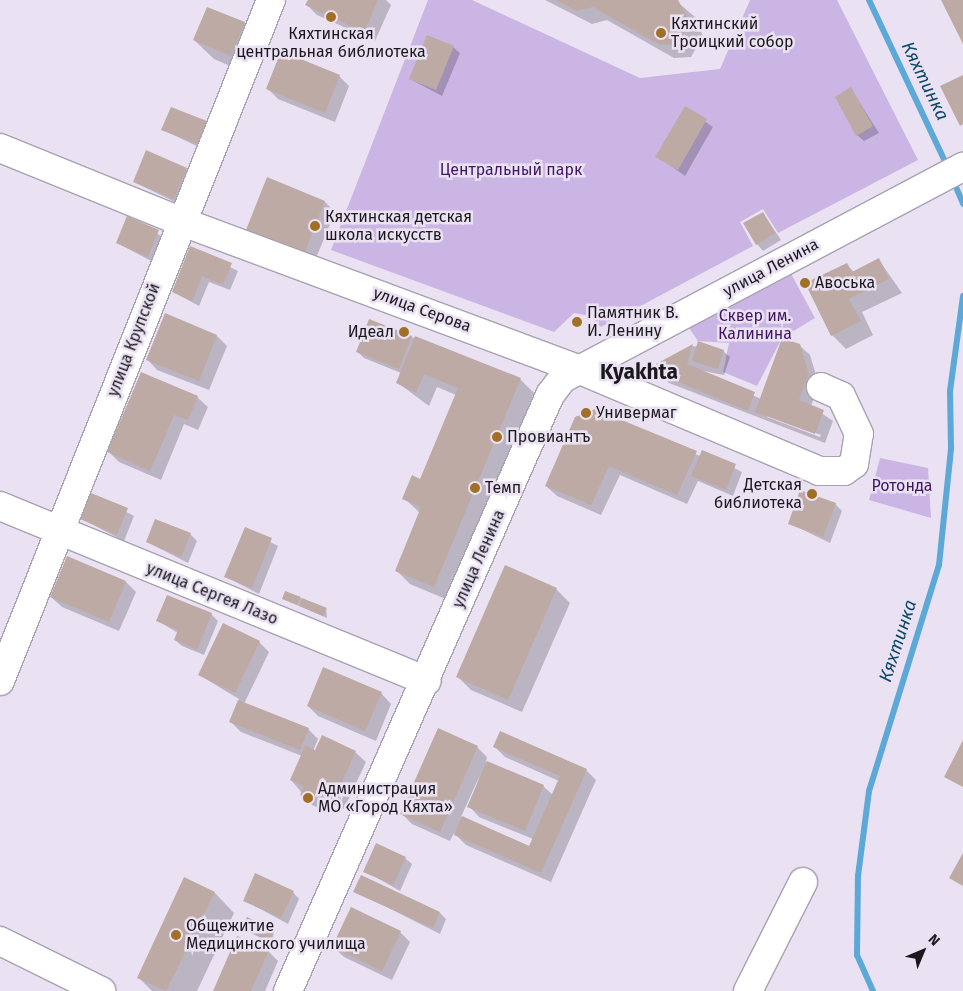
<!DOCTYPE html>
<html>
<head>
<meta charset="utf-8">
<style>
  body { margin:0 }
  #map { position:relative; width:963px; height:991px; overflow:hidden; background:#eae2f3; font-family:"Fira Sans",sans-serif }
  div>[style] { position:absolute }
  .green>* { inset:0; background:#cbb5e4 }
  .shadow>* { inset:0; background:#0003 }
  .stream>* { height:6px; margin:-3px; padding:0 3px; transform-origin:3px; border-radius:3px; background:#5ca8d7 }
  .building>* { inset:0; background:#bdaaa5 }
  .roads { filter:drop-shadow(1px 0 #a8a1b1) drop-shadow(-1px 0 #a8a1b1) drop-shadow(0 1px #a8a1b1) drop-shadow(0 -1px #a8a1b1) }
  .minor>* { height:28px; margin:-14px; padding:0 14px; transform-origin:14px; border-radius:14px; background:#fff }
  .dots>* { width:14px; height:14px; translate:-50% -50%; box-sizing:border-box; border:2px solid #eae2f3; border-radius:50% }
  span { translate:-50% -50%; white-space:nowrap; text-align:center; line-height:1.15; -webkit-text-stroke:5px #eae2f3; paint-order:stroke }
  .poi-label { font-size:16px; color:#1a181d }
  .left { translate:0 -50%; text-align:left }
  .right { translate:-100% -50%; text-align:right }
  .park-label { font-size:16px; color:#411464 }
  .street-label { font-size:16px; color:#1a181d }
  .water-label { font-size:18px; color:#0b4868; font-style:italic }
  .district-label { font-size:21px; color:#1a181d; font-weight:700 }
  .north { position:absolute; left:898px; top:926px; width:50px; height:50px; -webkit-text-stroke:4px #eae2f3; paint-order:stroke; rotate:45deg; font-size:14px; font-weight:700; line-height:20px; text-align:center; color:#1a181d }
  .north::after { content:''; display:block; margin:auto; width:18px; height:22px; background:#1a181d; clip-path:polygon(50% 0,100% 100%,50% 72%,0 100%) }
</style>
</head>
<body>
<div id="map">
  <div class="green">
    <div style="clip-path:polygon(428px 0,472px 0,640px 78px,720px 69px,750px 0,837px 0,918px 160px,778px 233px,763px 209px,740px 222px,753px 246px,601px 327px,590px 316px,574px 313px,554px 332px,331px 250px)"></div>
    <div style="clip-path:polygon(790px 272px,815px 318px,782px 338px,757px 386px,723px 372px,729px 343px,698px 341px,687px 325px)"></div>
    <div style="clip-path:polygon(880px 458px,928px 468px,931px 518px,869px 500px)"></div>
  </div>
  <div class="shadow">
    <div style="clip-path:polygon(309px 0,386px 0,391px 5px,375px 41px,317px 15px,307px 5px)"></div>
    <div style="clip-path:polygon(545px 0,675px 0,695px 17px,703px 36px,691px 57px,674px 58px,607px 20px,592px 24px)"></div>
    <div style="clip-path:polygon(207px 8px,245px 23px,264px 43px,251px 75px,214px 59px,194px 40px)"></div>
    <div style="clip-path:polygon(453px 47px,460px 53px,442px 96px,410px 79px)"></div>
    <div style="clip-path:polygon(339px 76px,349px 86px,335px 122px,278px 99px,268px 89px)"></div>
    <div style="clip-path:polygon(851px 89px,879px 133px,864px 141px,857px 135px)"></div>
    <div style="clip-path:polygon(685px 108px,713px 127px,685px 176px,657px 156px)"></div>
    <div style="clip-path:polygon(206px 122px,213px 129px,205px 150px,163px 130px)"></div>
    <div style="clip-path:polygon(186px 169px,193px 175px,181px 205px,134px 182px)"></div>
    <div style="clip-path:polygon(268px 179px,325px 202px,335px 212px,314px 263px,258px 240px,247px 229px)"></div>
    <div style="clip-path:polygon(763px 213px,781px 240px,763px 251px,757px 244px)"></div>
    <div style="clip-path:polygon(128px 218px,165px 238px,155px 263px,117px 243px)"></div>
    <div style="clip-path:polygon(191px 248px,238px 271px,230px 290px,209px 282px,199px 306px,173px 292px)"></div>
    <div style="clip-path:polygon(879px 260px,902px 293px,862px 312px,873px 335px,846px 349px,832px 335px,847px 265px,854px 272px)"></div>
    <div style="clip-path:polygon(165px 315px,217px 336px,227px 346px,209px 390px,157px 370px,147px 359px)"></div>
    <div style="clip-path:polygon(370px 321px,520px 379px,534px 393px,448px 600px,410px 584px,396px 570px,420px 513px,404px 498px,421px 480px,456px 395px,437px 387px,429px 406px,398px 383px,401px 373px,364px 358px,358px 352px)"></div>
    <div style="clip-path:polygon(evenodd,799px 345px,810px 355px,819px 385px,811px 406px,833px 421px,825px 443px,669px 383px,658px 373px,658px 365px,693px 346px,723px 351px,730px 357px,724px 375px,698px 370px,761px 399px,799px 345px,767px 415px,821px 435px,820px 437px,767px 417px,767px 415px)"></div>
    <div style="clip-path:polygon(197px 397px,208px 407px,198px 430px,184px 424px,161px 480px,119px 462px,109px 452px)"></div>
    <div style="clip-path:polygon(576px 418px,701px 456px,702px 452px,742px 472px,733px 496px,698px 481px,687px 504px,620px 475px,601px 515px,557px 496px,546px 486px)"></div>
    <div style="clip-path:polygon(92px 494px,134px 516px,124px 541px,82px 519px)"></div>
    <div style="clip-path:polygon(835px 504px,842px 511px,830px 543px,789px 523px)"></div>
    <div style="clip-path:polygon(245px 529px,278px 546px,259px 594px,226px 577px)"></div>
    <div style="clip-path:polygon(190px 534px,197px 541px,188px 563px,147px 542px)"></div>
    <div style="clip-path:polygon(126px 582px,136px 592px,119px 631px,62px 607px,51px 597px)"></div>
    <div style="clip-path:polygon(556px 589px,570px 603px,522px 712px,471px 690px,457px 676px)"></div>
    <div style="clip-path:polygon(300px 598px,326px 609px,327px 618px,283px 599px)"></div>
    <div style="clip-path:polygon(211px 614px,218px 621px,204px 655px,182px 646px,175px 640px,178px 633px,158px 621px)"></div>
    <div style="clip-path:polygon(259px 642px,269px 652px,244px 704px,308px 729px,318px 739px,313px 751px,355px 752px,366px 762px,344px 809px,327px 801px,323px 810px,312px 805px,291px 780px,302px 756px,241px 732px,231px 722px,239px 699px,199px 675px)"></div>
    <div style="clip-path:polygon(381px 693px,391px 704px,376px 741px,318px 716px,308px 706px)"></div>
    <div style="clip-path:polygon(evenodd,477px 747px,487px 757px,486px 762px,543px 786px,553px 795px,559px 781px,505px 757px,495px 747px,586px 770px,596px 780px,551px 882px,466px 845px,454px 833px,450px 841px,412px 824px,401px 813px,477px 747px,480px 775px,469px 806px,479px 817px,533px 839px,530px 847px,461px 817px,480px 775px)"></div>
    <div style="clip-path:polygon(405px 858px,412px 864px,400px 891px,365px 871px)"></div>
    <div style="clip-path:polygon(185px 879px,215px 893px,234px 913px,197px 991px,152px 991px,138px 977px)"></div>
    <div style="clip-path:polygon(355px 891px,440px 913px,446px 919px,440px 934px)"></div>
    <div style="clip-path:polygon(293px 892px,299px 899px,288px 924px,244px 900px)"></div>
    <div style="clip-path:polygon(247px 919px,274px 931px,272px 943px,246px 931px)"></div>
    <div style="clip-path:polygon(400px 932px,410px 942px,392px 980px,344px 957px,333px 947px)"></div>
    <div style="clip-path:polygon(268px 951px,278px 961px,265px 991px,214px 991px)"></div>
  </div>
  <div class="stream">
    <div style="left:869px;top:0;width:186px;rotate:64.8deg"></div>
    <div style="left:953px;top:180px;width:26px;rotate:67deg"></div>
    <div style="left:873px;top:991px;width:39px;rotate:-114deg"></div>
    <div style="left:857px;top:955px;width:79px;rotate:-89.3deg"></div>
    <div style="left:858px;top:876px;width:86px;rotate:-82.6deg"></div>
    <div style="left:869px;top:791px;width:237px;rotate:-72.8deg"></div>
    <div style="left:939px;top:565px;width:118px;rotate:-84.1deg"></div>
    <div style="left:951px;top:448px;width:57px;rotate:-91deg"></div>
    <div style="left:950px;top:391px;width:96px;rotate:-82.2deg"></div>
  </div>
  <div class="building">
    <div style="clip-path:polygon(308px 0,378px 0,364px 32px,305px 5px)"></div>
    <div style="clip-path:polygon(555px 0,678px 0,690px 22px,677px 44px,660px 45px,593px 7px,577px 11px)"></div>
    <div style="clip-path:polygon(941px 0,963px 0,963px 44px)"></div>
    <div style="clip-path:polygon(207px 7px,245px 22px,231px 56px,193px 40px)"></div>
    <div style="clip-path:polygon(427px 35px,454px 46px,436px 90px,409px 79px)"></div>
    <div style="clip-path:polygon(281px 51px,340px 75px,325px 113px,266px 89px)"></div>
    <div style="clip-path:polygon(963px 75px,963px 124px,960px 126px,940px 86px)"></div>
    <div style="clip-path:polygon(851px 87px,873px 126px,856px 136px,835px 97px)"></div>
    <div style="clip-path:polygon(685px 106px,707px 119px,678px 170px,655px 157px)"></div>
    <div style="clip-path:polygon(171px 107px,207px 121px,198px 144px,161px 130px)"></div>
    <div style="clip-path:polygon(146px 150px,187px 168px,174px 199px,133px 182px)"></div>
    <div style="clip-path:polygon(267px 177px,325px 201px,304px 254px,246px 230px)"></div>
    <div style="clip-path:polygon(763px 212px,775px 233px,756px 245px,743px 223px)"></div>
    <div style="clip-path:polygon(127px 216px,159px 230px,148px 257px,116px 243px)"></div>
    <div style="clip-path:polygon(190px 246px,232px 263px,223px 285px,202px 276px,192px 301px,172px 292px)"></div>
    <div style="clip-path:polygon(879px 258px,889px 279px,849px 299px,861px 321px,831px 336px,805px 283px,847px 263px,852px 272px)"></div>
    <div style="clip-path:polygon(165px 313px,217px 335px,199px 381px,146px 360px)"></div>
    <div style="clip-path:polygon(369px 319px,412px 336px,399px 369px,356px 352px)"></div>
    <div style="clip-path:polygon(415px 336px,521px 378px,434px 587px,395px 571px,421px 507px,402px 499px,412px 475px,420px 479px,458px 388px,424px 374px,416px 393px,396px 383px)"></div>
    <div style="clip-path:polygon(782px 338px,800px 344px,809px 374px,799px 400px,824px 410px,815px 434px,755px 412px)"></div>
    <div style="clip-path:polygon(698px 341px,724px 350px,718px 369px,692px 361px)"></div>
    <div style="clip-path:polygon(693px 344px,687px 364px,755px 392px,748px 411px,657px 373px,656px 364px)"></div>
    <div style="clip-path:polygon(141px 372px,198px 396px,188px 420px,174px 415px,150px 471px,107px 452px)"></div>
    <div style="clip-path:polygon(595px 409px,697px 451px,677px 495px,609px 466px,591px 505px,545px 486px,575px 417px)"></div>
    <div style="clip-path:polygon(702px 450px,736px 464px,726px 490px,691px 476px)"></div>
    <div style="clip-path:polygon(800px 490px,836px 503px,823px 537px,788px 524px)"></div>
    <div style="clip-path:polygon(91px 493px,128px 508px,117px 535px,80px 519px)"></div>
    <div style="clip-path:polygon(155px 519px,191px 533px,181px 557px,146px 542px)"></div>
    <div style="clip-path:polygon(245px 527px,272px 538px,252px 588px,224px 577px)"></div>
    <div style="clip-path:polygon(67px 556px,126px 581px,109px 622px,50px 597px)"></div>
    <div style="clip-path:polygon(505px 565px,557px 588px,508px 700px,456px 677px)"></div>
    <div style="clip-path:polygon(285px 591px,301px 597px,297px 605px,282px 599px)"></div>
    <div style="clip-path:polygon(167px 595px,212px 613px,197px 650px,174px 640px,178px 630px,156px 621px)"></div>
    <div style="clip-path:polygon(302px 598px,327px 608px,323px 616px,299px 606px)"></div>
    <div style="clip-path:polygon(223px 623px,260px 641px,235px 693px,198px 675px)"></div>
    <div style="clip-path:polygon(323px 667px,382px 692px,365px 731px,307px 706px)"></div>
    <div style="clip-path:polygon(238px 700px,309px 728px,300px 750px,229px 722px)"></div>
    <div style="clip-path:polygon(438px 728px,478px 746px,440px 832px,400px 814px)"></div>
    <div style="clip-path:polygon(500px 731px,587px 769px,541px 873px,454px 835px,462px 816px,529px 846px,560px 776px,493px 747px)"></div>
    <div style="clip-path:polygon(322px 735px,356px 751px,334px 799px,317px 792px,313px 801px,300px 795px,304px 787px,290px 780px,305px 746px,315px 750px)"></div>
    <div style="clip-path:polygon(963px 740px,963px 787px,944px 777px)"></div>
    <div style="clip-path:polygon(487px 761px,544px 785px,525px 831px,467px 807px)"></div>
    <div style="clip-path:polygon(376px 843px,406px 857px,393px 885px,363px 872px)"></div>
    <div style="clip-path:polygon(963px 853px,963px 886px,949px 878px)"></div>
    <div style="clip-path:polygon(255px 873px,294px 891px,281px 918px,243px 901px)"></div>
    <div style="clip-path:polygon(361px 875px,440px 912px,433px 928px,353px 892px)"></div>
    <div style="clip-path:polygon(184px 877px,215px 892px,166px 991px,137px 978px)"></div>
    <div style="clip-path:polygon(351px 907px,401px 931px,382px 971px,332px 947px)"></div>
    <div style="clip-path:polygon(247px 917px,274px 930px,269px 941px,242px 928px)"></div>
    <div style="clip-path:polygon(237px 936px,269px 950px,251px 991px,213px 991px)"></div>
  </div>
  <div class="roads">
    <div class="minor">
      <div style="left:0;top:148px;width:194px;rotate:22.1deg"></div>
      <div style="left:180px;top:221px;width:425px;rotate:20.4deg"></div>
      <div style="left:578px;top:369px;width:262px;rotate:22.9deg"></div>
      <div style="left:819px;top:471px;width:25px"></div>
      <div style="left:844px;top:471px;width:12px;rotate:-35deg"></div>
      <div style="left:854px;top:464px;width:30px;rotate:-81deg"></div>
      <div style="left:859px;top:434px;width:42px;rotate:-115.3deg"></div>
      <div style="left:841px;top:396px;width:22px;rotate:-156deg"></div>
      <div style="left:0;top:506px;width:461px;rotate:22.3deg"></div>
      <div style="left:0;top:681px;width:733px;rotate:-68.3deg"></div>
      <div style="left:0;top:941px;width:113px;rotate:26.3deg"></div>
      <div style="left:288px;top:991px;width:651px;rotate:-66.27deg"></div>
      <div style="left:550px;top:395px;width:20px;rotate:-53deg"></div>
      <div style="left:562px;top:379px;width:454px;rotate:-27.9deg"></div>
      <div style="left:748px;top:991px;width:122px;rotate:-63.2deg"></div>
    </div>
  </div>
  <div class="dots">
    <div style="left:331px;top:17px;background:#a16f25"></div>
    <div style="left:661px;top:33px;background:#a16f25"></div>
    <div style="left:315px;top:226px;background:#a16f25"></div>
    <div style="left:805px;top:283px;background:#a16f25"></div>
    <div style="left:577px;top:322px;background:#a16f25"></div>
    <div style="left:404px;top:332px;background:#a16f25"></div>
    <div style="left:586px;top:413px;background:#a16f25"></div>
    <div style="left:497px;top:437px;background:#a16f25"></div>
    <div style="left:475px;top:488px;background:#a16f25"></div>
    <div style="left:812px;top:494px;background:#a16f25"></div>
    <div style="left:308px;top:798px;background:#a16f25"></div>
    <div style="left:176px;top:935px;background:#a16f25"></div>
  </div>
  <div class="poi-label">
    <span class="left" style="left:671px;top:33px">Кяхтинский<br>Троицкий собор</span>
    <span style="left:331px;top:43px">Кяхтинская<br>центральная библиотека</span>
    <span class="left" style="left:325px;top:226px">Кяхтинская детская<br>школа искусств</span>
    <span class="left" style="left:815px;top:283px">Авоська</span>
    <span class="left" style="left:587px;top:322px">Памятник В.<br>И. Ленину</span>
    <span class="right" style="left:394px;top:332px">Идеал</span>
    <span class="left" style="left:596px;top:413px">Универмаг</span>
    <span class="left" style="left:507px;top:437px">Провиантъ</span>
    <span class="right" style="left:802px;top:494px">Детская<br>библиотека</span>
    <span class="left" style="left:485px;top:488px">Темп</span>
    <span class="left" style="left:318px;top:798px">Администрация<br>МО «Город Кяхта»</span>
    <span class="left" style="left:186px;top:935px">Общежитие<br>Медицинского училища</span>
  </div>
  <div class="park-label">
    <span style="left:511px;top:170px">Центральный парк</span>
    <span style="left:755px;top:325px">Сквер им.<br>Калинина</span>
    <span style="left:902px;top:486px">Ротонда</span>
  </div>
  <div class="street-label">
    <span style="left:771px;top:268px;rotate:-28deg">улица Ленина</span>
    <span style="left:422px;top:310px;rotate:20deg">улица Серова</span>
    <span style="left:134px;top:340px;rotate:-69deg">улица Крупской</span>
    <span style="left:479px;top:559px;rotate:-66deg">улица Ленина</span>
    <span style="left:212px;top:594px;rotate:22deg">улица Сергея Лазо</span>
  </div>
  <div class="water-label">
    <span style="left:925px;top:81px;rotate:64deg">Кяхтинка</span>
    <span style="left:898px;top:641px;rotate:-72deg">Кяхтинка</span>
  </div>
  <div class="district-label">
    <span style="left:639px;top:372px">Kyakhta</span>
  </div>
  <div class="north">N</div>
</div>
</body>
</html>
